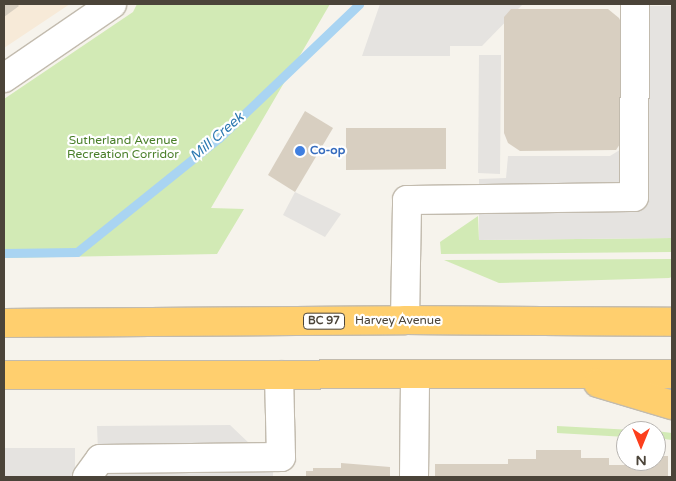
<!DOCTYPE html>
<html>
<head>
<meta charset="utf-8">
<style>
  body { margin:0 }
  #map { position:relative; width:676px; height:481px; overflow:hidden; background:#f6f3ec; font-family:"Varela Round",sans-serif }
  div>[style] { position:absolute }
  .commercial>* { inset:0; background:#f7ead8 }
  .green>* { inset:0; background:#d2eab5 }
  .parking>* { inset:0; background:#e5e3e0 }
  .stream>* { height:9px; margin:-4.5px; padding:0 4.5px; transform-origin:4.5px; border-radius:4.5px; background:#a9d4f2 }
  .building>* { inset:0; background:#d8cfc1 }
  .roads { filter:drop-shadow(1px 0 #c2bbae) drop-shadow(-1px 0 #c2bbae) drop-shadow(0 1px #c2bbae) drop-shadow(0 -1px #c2bbae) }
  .minor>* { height:28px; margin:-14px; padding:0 14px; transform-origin:14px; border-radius:14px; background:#fff }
  .highway>* { height:28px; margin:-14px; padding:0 14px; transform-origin:14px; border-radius:14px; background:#ffcf6e }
  .dots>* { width:14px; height:14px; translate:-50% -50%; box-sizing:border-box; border:2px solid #fff; border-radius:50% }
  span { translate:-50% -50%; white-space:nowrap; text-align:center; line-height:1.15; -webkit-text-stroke:4.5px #fff; paint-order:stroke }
  .shield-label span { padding:1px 4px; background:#fff; border:1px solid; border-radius:4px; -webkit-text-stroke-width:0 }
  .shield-label { font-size:11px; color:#4b4439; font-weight:700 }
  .park-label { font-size:12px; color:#4a7f2a }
  .shop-label { font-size:12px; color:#366cbe; font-weight:700 }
  .left { translate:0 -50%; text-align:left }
  .street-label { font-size:12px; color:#4b4439 }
  .water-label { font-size:14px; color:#2e7ab2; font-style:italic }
  .frame { position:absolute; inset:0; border:5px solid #4b4439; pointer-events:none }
  .north { position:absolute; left:616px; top:421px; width:50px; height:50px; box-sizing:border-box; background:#fff; border:1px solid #b7b4b0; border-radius:50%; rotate:180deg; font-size:14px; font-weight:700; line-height:20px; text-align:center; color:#4b4439 }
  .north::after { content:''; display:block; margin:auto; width:18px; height:22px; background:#fc3f1d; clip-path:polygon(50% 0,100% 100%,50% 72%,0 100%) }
</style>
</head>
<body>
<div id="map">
  <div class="commercial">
    <div style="clip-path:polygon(4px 4px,70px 4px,4px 48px)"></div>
  </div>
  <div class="green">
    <div style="clip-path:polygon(137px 4px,330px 4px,211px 208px,244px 209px,217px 254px,4px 258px,4px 99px,133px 12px)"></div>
    <div style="clip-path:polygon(478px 216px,479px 240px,672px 238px,672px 252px,441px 254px,440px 242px)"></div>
    <div style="clip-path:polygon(672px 259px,672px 277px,669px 278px,499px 283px,444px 260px)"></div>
    <div style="clip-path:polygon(557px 426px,652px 431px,626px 431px,626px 437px,557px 433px)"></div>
    <div style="clip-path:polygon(656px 431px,672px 433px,672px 440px,656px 438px)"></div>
  </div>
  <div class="parking">
    <div style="clip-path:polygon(380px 4px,523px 4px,482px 46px,450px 46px,450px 56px,362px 56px)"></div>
    <div style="clip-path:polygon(623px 6px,672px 6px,672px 238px,479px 240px,479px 179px,506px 178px,508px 156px,610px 156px,623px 148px)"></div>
    <div style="clip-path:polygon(479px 55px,501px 55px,500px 174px,478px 173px)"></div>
    <div style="clip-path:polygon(295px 192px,341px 214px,325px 237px,283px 215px)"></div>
    <div style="clip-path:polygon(230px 425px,251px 445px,273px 471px,273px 477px,4px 477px,4px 448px,75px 448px,75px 471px,98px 452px,97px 426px)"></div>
  </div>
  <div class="stream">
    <div style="left:4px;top:253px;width:73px;rotate:-0.8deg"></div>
    <div style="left:77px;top:252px;width:182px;rotate:-38.8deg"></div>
    <div style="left:219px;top:138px;width:194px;rotate:-43.7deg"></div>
  </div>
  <div class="building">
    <div style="clip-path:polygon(4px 4px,17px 4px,19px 6px,4px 17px)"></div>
    <div style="clip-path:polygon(511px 9px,608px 9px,619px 18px,622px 24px,622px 141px,616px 150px,520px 151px,508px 143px,504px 133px,504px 17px)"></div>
    <div style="clip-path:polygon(305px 111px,333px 128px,295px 192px,268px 175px)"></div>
    <div style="clip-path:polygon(346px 128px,446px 128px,446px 169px,346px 170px)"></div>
    <div style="clip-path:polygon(536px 450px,581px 450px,581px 458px,609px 458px,609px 465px,637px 465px,637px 461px,656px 461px,656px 456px,668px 456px,668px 477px,435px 477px,435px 464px,508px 464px,508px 459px,536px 459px)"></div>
    <div style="clip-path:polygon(341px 463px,390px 467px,390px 477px,306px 477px,306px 471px,313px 471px,313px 468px,341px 468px)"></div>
  </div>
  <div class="roads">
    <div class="minor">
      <div style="left:4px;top:78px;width:131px;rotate:-34.4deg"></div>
      <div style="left:405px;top:320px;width:120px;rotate:-89deg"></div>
      <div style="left:407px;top:200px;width:227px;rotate:-0.8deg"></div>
      <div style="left:634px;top:197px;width:193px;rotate:-89.7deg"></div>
      <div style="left:87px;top:477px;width:22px;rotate:-54deg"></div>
      <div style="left:100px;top:459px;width:181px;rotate:-0.6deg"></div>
      <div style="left:281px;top:457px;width:82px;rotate:-91.4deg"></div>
      <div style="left:414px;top:477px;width:101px;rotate:-89.4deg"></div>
    </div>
    <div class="highway">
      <div style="left:4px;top:323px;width:401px;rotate:-0.4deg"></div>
      <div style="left:405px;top:320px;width:267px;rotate:0.4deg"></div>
      <div style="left:4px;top:375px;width:668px;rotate:-0.09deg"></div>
      <div style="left:598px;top:383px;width:77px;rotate:16.6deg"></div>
    </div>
  </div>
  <div class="dots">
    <div style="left:300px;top:151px;background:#3f7fe0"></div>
  </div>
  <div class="shield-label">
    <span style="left:324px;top:321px">BC 97</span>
  </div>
  <div class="park-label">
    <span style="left:123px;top:148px">Sutherland Avenue<br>Recreation Corridor</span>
  </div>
  <div class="shop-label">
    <span class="left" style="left:310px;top:151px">Co-op</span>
  </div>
  <div class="street-label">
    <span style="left:398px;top:321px">Harvey Avenue</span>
  </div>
  <div class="water-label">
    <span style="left:217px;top:137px;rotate:-41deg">Mill Creek</span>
  </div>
  <div class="frame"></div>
  <div class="north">N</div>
</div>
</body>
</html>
